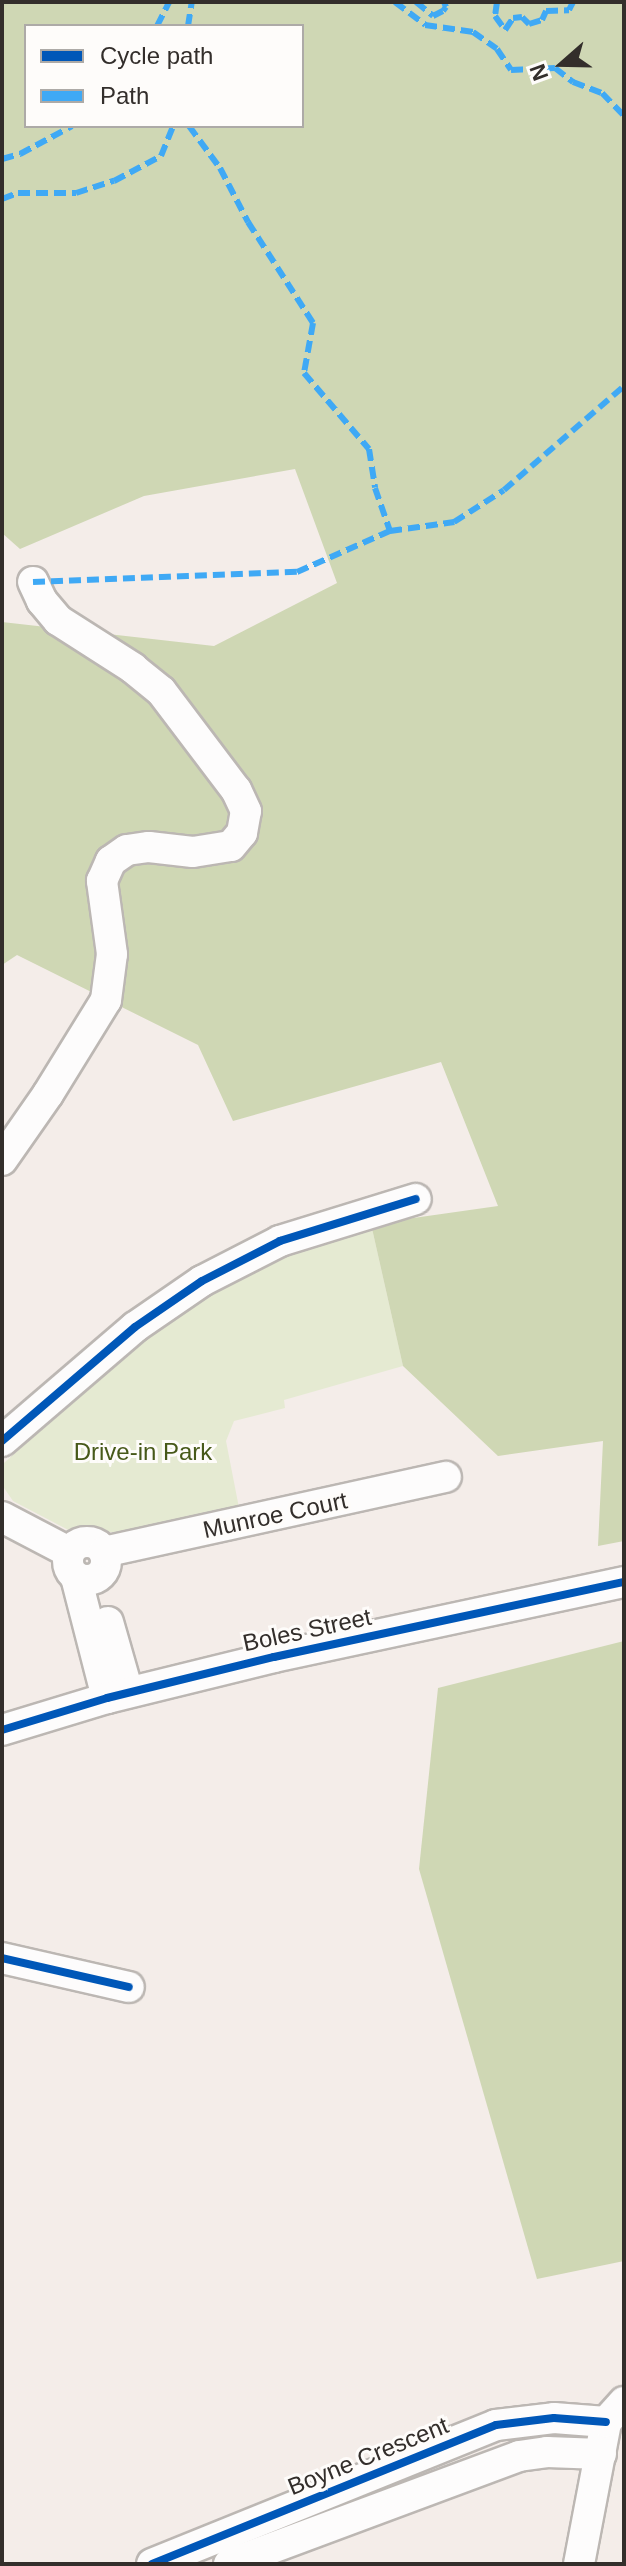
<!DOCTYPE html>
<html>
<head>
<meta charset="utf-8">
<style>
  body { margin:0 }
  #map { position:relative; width:626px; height:2566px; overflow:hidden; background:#f4ede9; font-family:Helvetica,sans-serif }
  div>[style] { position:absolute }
  .green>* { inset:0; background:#e5ead2 }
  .forest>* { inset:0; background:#cfd7b4 }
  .roads { filter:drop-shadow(2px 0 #bcb7b3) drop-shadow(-2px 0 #bcb7b3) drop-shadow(0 2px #bcb7b3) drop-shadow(0 -2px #bcb7b3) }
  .minor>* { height:30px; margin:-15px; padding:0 15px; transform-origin:15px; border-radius:15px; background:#fdfcfc }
  .minor>.ring { margin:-15px; padding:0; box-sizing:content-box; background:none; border:30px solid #fdfcfc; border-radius:50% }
  .quiet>* { height:6px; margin-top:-3px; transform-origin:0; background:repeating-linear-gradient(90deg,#3fa9f5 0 12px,transparent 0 18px) }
  .cycleway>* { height:8px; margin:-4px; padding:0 4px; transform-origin:4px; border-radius:4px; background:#0057b8 }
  span { translate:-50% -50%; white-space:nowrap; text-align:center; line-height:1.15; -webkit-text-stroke:6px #fefcfa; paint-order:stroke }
  .park-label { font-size:24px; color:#475919 }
  .street-label { font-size:24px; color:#332e2b }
  .frame { position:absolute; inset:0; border:4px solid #332e2b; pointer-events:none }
  .legend { position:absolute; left:24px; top:24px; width:280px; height:104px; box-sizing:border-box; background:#fefcfa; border:2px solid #adaaa7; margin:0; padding:10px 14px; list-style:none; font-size:24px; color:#332e2b }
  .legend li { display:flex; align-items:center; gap:16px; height:40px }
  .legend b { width:40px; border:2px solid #adaaa7 }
  .north { position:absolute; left:522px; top:24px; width:80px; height:80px; -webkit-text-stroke:6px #fefcfa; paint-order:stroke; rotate:250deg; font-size:22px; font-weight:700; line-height:32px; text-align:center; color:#332e2b }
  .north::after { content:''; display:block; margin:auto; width:28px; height:36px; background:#332e2b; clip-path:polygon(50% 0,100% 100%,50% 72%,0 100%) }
</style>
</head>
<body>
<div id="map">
  <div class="green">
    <div style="clip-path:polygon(371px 1224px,403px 1366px,284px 1400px,285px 1408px,234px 1421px,226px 1441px,240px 1513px,130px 1537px,111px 1532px,76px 1534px,13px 1501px,2px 1485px,4px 1463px,133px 1348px,200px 1300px,282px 1253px)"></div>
  </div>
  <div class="forest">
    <div style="clip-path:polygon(evenodd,2px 2px,624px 2px,624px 1541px,598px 1546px,603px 1441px,498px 1456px,403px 1366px,371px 1224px,498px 1206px,441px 1062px,233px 1121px,198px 1045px,17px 955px,2px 965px,2px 622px,214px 646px,337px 583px,295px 469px,144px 496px,20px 549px,2px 533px,2px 2px,26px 26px,302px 26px,302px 126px,26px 126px,26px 26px)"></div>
    <div style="clip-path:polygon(624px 1641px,624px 2261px,537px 2279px,419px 1869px,438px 1688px)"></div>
  </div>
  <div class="roads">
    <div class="minor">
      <div style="left:2px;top:1160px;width:80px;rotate:-55.1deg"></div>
      <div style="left:48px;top:1094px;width:110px;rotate:-58.3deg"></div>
      <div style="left:106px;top:1000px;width:46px;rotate:-82.6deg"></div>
      <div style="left:112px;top:954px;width:74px;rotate:-97.8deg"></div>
      <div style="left:102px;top:881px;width:22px;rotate:-66deg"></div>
      <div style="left:111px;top:861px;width:19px;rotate:-35deg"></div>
      <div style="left:127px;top:850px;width:22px;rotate:-8deg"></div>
      <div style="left:149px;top:847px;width:44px;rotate:6.5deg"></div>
      <div style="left:193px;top:852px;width:38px;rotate:-9deg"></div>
      <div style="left:231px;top:846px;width:17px;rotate:-50deg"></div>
      <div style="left:242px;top:833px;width:22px;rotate:-80deg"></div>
      <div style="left:246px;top:811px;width:23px;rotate:-115deg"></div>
      <div style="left:236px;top:790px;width:124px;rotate:-127.1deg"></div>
      <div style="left:161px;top:691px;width:36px;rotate:-141deg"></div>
      <div style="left:133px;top:668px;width:89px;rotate:-147.4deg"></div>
      <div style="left:58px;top:620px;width:25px;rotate:-130deg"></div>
      <div style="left:42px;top:601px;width:21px;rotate:-115deg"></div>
      <div style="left:2px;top:1441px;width:175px;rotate:-40.6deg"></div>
      <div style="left:135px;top:1327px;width:81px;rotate:-34.5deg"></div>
      <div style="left:202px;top:1281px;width:88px;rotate:-27.1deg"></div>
      <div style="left:280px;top:1241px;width:142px;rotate:-17.2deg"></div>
      <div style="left:2px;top:1517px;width:76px;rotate:27.6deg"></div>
      <div class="ring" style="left:68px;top:1542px;width:8px;height:8px"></div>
      <div style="left:104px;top:1552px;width:350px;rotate:-12.4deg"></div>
      <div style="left:76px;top:1577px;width:125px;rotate:75.6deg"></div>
      <div style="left:108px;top:1622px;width:73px;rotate:74.1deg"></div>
      <div style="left:2px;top:1730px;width:110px;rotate:-16.9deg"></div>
      <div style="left:107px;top:1698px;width:172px;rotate:-13.8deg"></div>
      <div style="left:274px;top:1657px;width:358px;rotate:-12.1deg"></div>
      <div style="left:2px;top:1958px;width:130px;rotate:12.9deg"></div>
      <div style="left:152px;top:2564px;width:371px;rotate:-22deg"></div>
      <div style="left:496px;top:2425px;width:58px;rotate:-6.9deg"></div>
      <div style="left:554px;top:2418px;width:52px;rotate:4.4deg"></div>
      <div style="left:229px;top:2564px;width:309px;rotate:-20.4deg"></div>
      <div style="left:519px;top:2456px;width:28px;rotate:-8deg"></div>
      <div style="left:547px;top:2452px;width:54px;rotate:2.1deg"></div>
      <div style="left:579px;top:2564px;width:145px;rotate:-79.2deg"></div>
      <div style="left:606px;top:2422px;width:27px;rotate:-48deg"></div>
    </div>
  </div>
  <div class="quiet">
    <div style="left:395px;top:2px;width:38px;rotate:37deg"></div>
    <div style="left:425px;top:25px;width:49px;rotate:8.3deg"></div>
    <div style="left:473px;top:32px;width:29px;rotate:35deg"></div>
    <div style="left:497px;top:49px;width:25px;rotate:56deg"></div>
    <div style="left:511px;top:70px;width:44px;rotate:-2.6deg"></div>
    <div style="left:555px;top:68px;width:23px;rotate:38deg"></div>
    <div style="left:573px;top:82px;width:31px;rotate:21deg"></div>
    <div style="left:602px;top:93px;width:32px;rotate:46deg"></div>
    <div style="left:416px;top:2px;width:22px;rotate:39deg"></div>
    <div style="left:433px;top:16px;width:11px;rotate:-27deg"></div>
    <div style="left:443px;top:11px;width:5px;rotate:-53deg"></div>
    <div style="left:446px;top:7px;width:5px;rotate:-112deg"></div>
    <div style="left:497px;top:2px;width:14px;rotate:98deg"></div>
    <div style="left:495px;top:16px;width:17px;rotate:54deg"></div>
    <div style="left:505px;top:30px;width:14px;rotate:-56deg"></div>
    <div style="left:513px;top:18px;width:9px;rotate:-6deg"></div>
    <div style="left:522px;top:17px;width:10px;rotate:45deg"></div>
    <div style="left:529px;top:24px;width:14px;rotate:-17deg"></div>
    <div style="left:542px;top:20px;width:10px;rotate:-66deg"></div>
    <div style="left:546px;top:11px;width:23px;rotate:-2deg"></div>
    <div style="left:569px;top:10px;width:9px;rotate:-63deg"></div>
    <div style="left:157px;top:26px;width:27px;rotate:-63deg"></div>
    <div style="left:188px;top:26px;width:24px;rotate:-81deg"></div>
    <div style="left:189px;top:126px;width:52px;rotate:53.6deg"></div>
    <div style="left:220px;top:168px;width:61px;rotate:62.6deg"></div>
    <div style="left:248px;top:222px;width:120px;rotate:57.2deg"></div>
    <div style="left:313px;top:323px;width:51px;rotate:100.2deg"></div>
    <div style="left:304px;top:373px;width:100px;rotate:49.5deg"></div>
    <div style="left:369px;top:449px;width:39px;rotate:81deg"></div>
    <div style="left:375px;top:488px;width:46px;rotate:70.8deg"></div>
    <div style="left:2px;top:159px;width:19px;rotate:-16deg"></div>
    <div style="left:20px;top:154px;width:59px;rotate:-28.3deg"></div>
    <div style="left:2px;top:199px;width:17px;rotate:-21deg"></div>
    <div style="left:18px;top:193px;width:58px"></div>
    <div style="left:76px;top:193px;width:40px;rotate:-18deg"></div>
    <div style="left:114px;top:181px;width:53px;rotate:-28deg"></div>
    <div style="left:161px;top:156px;width:32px;rotate:-68deg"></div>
    <div style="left:33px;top:582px;width:264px;rotate:-2.2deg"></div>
    <div style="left:297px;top:572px;width:102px;rotate:-23.8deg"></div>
    <div style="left:390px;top:531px;width:65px;rotate:-8deg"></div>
    <div style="left:454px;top:522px;width:59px;rotate:-32.6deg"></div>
    <div style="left:504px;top:490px;width:159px;rotate:-40.9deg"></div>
  </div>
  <div class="cycleway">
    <div style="left:2px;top:1441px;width:175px;rotate:-40.6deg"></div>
    <div style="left:135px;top:1327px;width:81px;rotate:-34.5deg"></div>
    <div style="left:202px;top:1281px;width:88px;rotate:-27.1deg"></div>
    <div style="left:280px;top:1241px;width:142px;rotate:-17.2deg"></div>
    <div style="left:2px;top:1730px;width:110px;rotate:-16.9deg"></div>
    <div style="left:107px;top:1698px;width:172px;rotate:-13.8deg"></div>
    <div style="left:274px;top:1657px;width:358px;rotate:-12.1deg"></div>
    <div style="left:2px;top:1958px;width:130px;rotate:12.9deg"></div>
    <div style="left:152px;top:2564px;width:371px;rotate:-22deg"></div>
    <div style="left:496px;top:2425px;width:58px;rotate:-6.9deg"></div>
    <div style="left:554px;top:2418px;width:52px;rotate:4.4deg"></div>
  </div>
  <div class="park-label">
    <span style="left:143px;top:1452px">Drive-in Park</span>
  </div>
  <div class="street-label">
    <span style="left:275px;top:1515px;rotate:-12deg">Munroe Court</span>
    <span style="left:307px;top:1630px;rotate:-12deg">Boles Street</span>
    <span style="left:368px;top:2456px;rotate:-22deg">Boyne Crescent</span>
  </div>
  <div class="frame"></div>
  <ul class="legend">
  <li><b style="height:10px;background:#0057b8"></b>Cycle path</li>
  <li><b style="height:10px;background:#3fa9f5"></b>Path</li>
  </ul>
  <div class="north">N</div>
</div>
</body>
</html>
